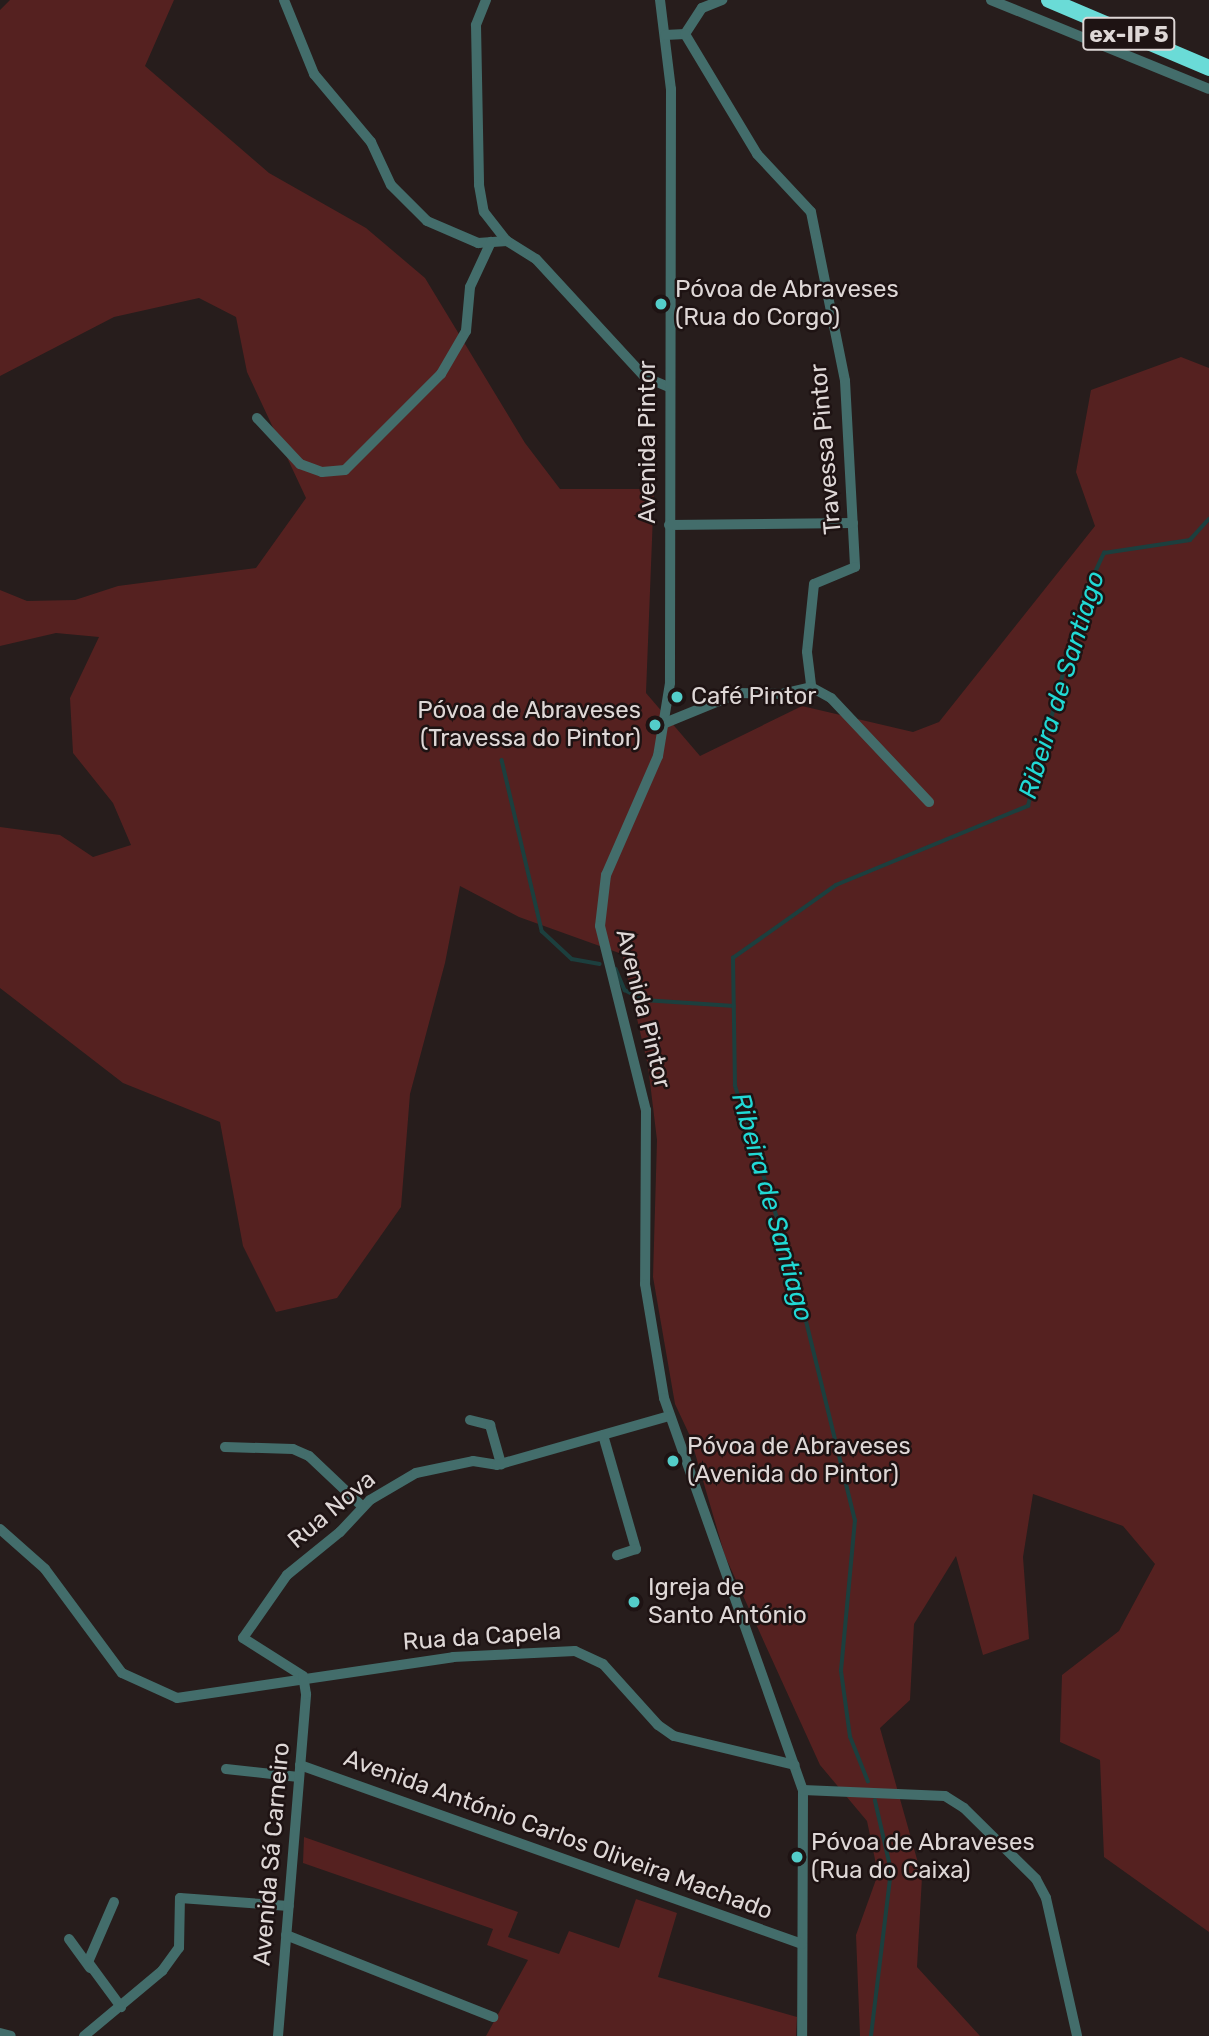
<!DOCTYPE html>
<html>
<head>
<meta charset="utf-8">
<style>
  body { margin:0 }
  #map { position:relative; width:1209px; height:2036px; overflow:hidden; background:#271d1c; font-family:Rubik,sans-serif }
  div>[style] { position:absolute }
  .green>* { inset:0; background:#552120 }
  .stream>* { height:3.5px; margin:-1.75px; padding:0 1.75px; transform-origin:1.75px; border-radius:1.75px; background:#1c3f3e }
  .minor>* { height:10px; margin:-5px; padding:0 5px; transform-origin:5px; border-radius:5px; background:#436d6b }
  .highway>* { height:16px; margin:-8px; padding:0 8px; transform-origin:8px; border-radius:8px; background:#6adbd7 }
  .dots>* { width:19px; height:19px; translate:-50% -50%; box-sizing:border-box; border:4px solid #1e1313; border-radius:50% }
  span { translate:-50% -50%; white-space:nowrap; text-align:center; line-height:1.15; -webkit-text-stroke:5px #1e1313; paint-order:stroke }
  .shield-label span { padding:2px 5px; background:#1e1313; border:2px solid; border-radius:5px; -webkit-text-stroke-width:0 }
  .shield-label { font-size:23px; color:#ded7d6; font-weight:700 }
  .poi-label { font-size:24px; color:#ded7d6 }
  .left { translate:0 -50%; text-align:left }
  .right { translate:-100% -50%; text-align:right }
  .street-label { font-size:24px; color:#ded7d6 }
  .water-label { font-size:26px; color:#21d9d5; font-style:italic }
</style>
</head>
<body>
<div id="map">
  <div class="green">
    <div style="clip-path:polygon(10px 0,174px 0,145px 66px,269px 173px,366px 228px,425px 278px,525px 443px,560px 489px,654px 489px,646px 693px,700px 756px,802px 706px,913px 732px,939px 722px,1095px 526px,1076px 472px,1091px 390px,1181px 357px,1209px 368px,1209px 1932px,1104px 1857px,1100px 1760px,1060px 1742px,1062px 1675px,1119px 1631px,1155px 1564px,1123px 1526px,1033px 1494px,1023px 1557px,1029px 1639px,983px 1655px,956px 1556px,914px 1624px,910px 1700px,880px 1728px,922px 1877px,917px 1967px,980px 2036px,860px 2036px,856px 1935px,878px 1874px,867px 1821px,820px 1765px,725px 1556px,690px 1436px,675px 1404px,653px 1277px,657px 1140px,648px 1066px,622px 954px,519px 917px,460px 886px,445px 963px,410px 1094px,401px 1207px,337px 1298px,276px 1312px,243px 1246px,220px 1122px,123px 1083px,0 988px,0 827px,60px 835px,93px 857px,131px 845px,113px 803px,73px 753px,70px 698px,99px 637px,56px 633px,0 646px,0 590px,27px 601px,75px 600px,118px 586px,256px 568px,306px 498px,247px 372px,236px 317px,199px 298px,114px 317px,0 376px,0 10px)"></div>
    <div style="clip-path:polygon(304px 1837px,518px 1912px,508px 1937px,559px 1954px,569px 1931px,619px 1948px,636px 1899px,677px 1913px,658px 1977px,797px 2017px,796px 2036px,486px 2036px,528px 1960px,487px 1945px,493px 1929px,303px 1863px)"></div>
  </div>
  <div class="stream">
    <div style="left:502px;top:760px;width:176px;rotate:76.8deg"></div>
    <div style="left:542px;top:931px;width:41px;rotate:43deg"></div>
    <div style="left:572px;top:959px;width:28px;rotate:10deg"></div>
    <div style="left:616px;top:969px;width:23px;rotate:67deg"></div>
    <div style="left:625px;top:990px;width:21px;rotate:28deg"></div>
    <div style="left:644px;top:1000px;width:90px;rotate:3.8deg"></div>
    <div style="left:868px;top:1782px;width:48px;rotate:-111.8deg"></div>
    <div style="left:850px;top:1737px;width:67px;rotate:-97.8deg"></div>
    <div style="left:841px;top:1671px;width:151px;rotate:-84.7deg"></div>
    <div style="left:855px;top:1521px;width:260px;rotate:-103.8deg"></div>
    <div style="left:793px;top:1269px;width:192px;rotate:-107.6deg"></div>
    <div style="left:735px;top:1086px;width:128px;rotate:-90.9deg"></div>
    <div style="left:733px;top:958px;width:126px;rotate:-35.3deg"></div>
    <div style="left:836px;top:885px;width:208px;rotate:-22.4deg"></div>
    <div style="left:1028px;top:806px;width:215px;rotate:-75.2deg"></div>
    <div style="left:1083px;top:598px;width:50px;rotate:-65deg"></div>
    <div style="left:1104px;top:553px;width:87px;rotate:-8.6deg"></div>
    <div style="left:1190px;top:540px;width:28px;rotate:-48deg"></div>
    <div style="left:871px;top:2036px;width:166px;rotate:-83.1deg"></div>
    <div style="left:891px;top:1871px;width:72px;rotate:-102.9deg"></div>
  </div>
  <div class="minor">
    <div style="left:284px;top:0;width:80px;rotate:67.9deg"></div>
    <div style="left:314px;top:74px;width:89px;rotate:50deg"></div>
    <div style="left:371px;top:142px;width:47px;rotate:65.1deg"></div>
    <div style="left:391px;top:185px;width:51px;rotate:45deg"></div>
    <div style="left:427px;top:221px;width:56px;rotate:23.3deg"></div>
    <div style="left:478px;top:243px;width:29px;rotate:-4deg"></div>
    <div style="left:507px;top:241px;width:34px;rotate:32deg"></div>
    <div style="left:536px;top:259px;width:161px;rotate:47.3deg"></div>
    <div style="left:645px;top:377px;width:25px;rotate:23deg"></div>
    <div style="left:486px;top:0;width:27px;rotate:112deg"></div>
    <div style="left:476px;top:25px;width:160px;rotate:88.9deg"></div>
    <div style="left:479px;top:185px;width:27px;rotate:80deg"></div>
    <div style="left:484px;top:212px;width:37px;rotate:52deg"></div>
    <div style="left:660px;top:0;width:90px;rotate:83deg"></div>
    <div style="left:671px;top:89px;width:594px;rotate:90.1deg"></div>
    <div style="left:670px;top:683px;width:74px;rotate:99.3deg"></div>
    <div style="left:658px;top:756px;width:130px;rotate:113.6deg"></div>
    <div style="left:606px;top:875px;width:51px;rotate:96.7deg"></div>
    <div style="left:600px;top:926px;width:190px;rotate:76deg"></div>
    <div style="left:646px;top:1110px;width:174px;rotate:90.3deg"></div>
    <div style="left:645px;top:1284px;width:116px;rotate:80.5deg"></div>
    <div style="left:664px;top:1398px;width:416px;rotate:70.5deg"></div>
    <div style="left:803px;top:1790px;width:246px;rotate:90.2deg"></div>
    <div style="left:991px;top:0;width:235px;rotate:22.2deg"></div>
    <div style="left:685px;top:34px;width:31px;rotate:-57deg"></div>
    <div style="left:702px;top:8px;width:22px;rotate:-22deg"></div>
    <div style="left:665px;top:35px;width:20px;rotate:-3deg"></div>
    <div style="left:685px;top:34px;width:140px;rotate:59deg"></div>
    <div style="left:757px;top:154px;width:79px;rotate:47deg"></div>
    <div style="left:811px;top:212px;width:172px;rotate:78.6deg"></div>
    <div style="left:845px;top:381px;width:186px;rotate:86.9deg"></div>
    <div style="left:855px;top:567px;width:44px;rotate:157.5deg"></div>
    <div style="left:814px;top:584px;width:68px;rotate:95.9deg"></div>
    <div style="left:807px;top:652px;width:35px;rotate:83deg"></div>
    <div style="left:257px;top:418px;width:63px;rotate:46.9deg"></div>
    <div style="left:300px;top:464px;width:23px;rotate:20deg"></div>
    <div style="left:322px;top:472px;width:23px;rotate:-5deg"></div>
    <div style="left:345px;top:470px;width:136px;rotate:-45deg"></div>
    <div style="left:441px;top:374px;width:50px;rotate:-59.8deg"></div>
    <div style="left:466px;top:331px;width:44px;rotate:-84.8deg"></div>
    <div style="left:470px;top:287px;width:50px;rotate:-65deg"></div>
    <div style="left:669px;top:525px;width:184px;rotate:-0.6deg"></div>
    <div style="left:665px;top:723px;width:79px;rotate:-22.3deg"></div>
    <div style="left:738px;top:693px;width:43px;rotate:1.3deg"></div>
    <div style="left:781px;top:694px;width:31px;rotate:-13deg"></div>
    <div style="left:811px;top:687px;width:23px;rotate:29deg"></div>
    <div style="left:831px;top:698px;width:143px;rotate:46.7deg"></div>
    <div style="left:470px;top:1420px;width:21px;rotate:14deg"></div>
    <div style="left:490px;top:1425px;width:41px;rotate:74.2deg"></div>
    <div style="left:603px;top:1435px;width:119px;rotate:73.9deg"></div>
    <div style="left:636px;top:1549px;width:20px;rotate:162deg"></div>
    <div style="left:225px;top:1447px;width:68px;rotate:1.7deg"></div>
    <div style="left:293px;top:1449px;width:17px;rotate:24deg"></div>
    <div style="left:309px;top:1456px;width:74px;rotate:43.4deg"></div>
    <div style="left:0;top:1529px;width:60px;rotate:41.6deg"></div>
    <div style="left:45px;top:1569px;width:129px;rotate:53.5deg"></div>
    <div style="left:122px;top:1673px;width:60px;rotate:24.4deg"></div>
    <div style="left:177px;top:1698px;width:279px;rotate:-8.4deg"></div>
    <div style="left:453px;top:1657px;width:122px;rotate:-2.8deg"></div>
    <div style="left:575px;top:1651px;width:31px;rotate:25deg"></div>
    <div style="left:603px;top:1664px;width:82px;rotate:48deg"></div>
    <div style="left:658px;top:1725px;width:19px;rotate:35deg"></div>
    <div style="left:674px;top:1736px;width:124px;rotate:13.5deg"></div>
    <div style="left:303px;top:1676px;width:71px;rotate:-147.7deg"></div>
    <div style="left:243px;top:1638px;width:77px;rotate:-55.1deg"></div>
    <div style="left:287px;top:1575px;width:68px;rotate:-39.1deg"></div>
    <div style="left:340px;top:1532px;width:44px;rotate:-46.8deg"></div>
    <div style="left:370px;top:1500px;width:53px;rotate:-30.4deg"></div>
    <div style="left:416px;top:1473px;width:58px;rotate:-11.9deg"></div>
    <div style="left:473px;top:1461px;width:24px;rotate:9deg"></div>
    <div style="left:497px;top:1465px;width:179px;rotate:-15.9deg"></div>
    <div style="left:300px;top:1765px;width:533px;rotate:19.62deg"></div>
    <div style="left:226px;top:1769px;width:73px;rotate:6.3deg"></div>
    <div style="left:803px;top:1790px;width:142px;rotate:2.4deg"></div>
    <div style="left:945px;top:1796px;width:22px;rotate:32deg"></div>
    <div style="left:964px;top:1808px;width:101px;rotate:44.6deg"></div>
    <div style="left:1036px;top:1879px;width:21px;rotate:62deg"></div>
    <div style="left:1046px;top:1898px;width:141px;rotate:77.3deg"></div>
    <div style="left:114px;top:1902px;width:65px;rotate:113.4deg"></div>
    <div style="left:88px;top:1962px;width:56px;rotate:53.7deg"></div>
    <div style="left:286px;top:1935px;width:223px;rotate:21.6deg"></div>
    <div style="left:69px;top:1939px;width:36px;rotate:54deg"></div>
    <div style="left:0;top:2033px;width:11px;rotate:15deg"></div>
    <div style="left:84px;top:2036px;width:102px;rotate:-39.8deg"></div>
    <div style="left:162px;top:1971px;width:29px;rotate:-54deg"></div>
    <div style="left:179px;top:1948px;width:50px;rotate:-88.9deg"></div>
    <div style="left:180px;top:1898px;width:109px;rotate:4.2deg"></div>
    <div style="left:278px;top:2036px;width:343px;rotate:-85.3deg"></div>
    <div style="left:306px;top:1694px;width:18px;rotate:-99deg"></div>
  </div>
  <div class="highway">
    <div style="left:1049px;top:0;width:174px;rotate:23deg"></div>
  </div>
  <div class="dots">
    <div style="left:661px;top:304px;background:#53cdc9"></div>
    <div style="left:677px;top:697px;background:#53cdc9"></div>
    <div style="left:655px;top:725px;background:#53cdc9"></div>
    <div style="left:673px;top:1461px;background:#53cdc9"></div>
    <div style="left:634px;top:1602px;background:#53cdc9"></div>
    <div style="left:797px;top:1857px;background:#53cdc9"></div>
  </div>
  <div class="shield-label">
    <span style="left:1129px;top:34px">ex-IP 5</span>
  </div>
  <div class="poi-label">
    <span class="left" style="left:675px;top:304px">Póvoa de Abraveses<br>(Rua do Corgo)</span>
    <span class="left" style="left:691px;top:697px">Café Pintor</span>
    <span class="right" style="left:641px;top:725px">Póvoa de Abraveses<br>(Travessa do Pintor)</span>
    <span class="left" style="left:687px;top:1461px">Póvoa de Abraveses<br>(Avenida do Pintor)</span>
    <span class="left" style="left:648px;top:1602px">Igreja de<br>Santo António</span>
    <span class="left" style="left:811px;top:1857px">Póvoa de Abraveses<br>(Rua do Caixa)</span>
  </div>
  <div class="street-label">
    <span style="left:648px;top:442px;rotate:-90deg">Avenida Pintor</span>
    <span style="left:826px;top:449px;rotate:-95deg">Travessa Pintor</span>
    <span style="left:643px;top:1009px;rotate:76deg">Avenida Pintor</span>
    <span style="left:332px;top:1510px;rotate:-40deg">Rua Nova</span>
    <span style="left:482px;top:1637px;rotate:-4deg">Rua da Capela</span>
    <span style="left:558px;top:1835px;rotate:20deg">Avenida António Carlos Oliveira Machado</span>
    <span style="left:272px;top:1854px;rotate:-85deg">Avenida Sá Carneiro</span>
  </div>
  <div class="water-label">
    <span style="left:1062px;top:685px;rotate:-73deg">Ribeira de Santiago</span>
    <span style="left:772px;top:1207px;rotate:74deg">Ribeira de Santiago</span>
  </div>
</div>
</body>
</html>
